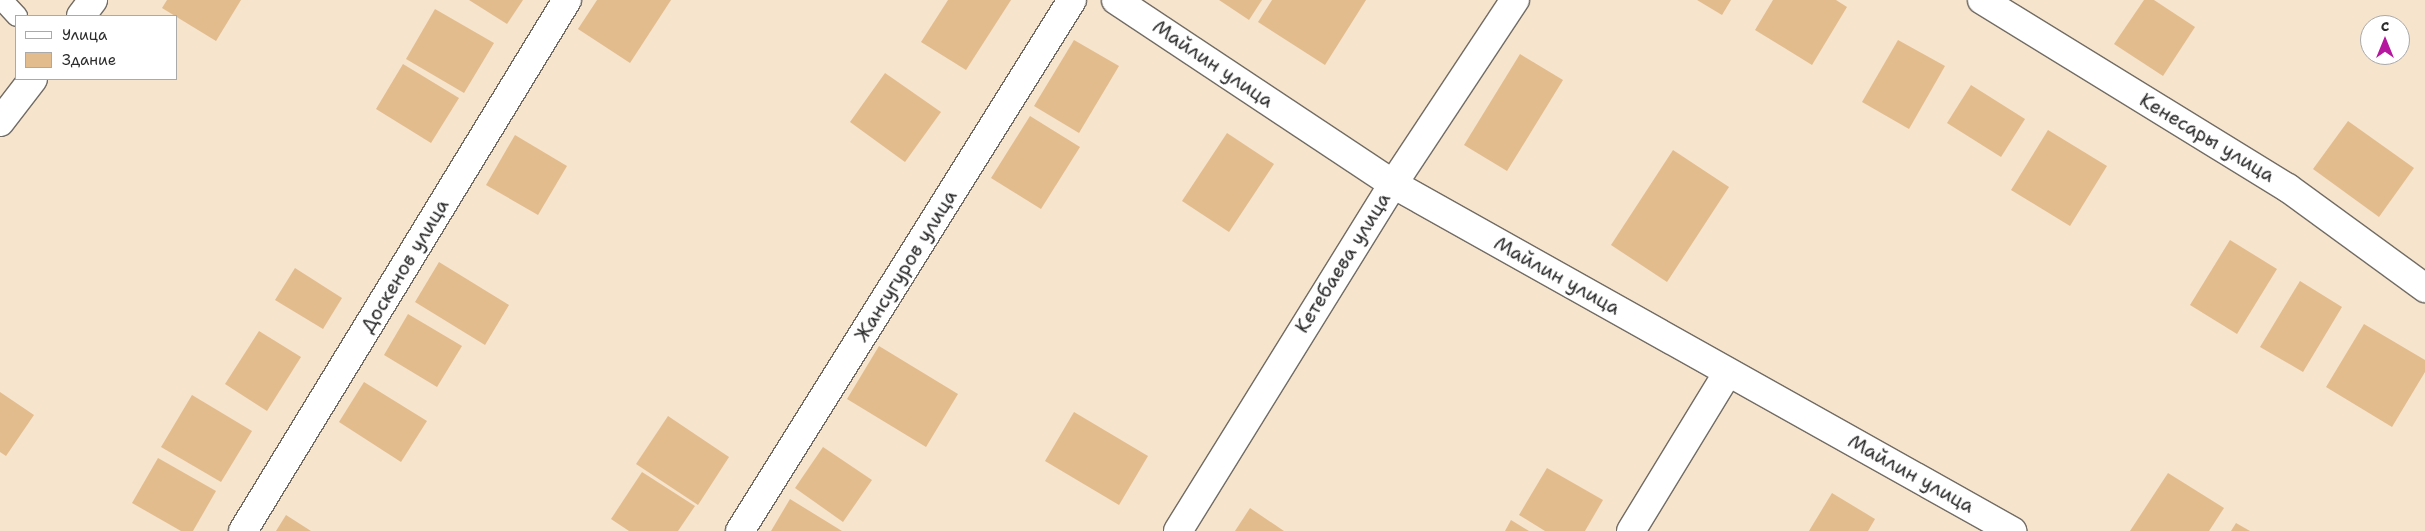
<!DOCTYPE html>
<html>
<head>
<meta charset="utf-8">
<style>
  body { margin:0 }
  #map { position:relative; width:2425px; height:531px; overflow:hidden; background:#f6e4cd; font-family:"Shantell Sans",sans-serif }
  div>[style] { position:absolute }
  .building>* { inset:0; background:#e3bc8e }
  .roads { filter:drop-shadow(1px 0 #726c64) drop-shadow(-1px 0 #726c64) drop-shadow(0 1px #726c64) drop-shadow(0 -1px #726c64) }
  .service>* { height:20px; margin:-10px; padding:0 10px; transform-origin:10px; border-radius:10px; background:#fff }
  .minor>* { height:28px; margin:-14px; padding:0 14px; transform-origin:14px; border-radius:14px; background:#fff }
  span { translate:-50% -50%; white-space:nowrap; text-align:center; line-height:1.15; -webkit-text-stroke:5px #fff; paint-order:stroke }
  .street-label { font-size:19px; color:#2b2b2b }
  .legend { position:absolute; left:15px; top:15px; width:162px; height:65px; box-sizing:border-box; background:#fff; border:1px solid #aaa; margin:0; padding:6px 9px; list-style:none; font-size:15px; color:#2b2b2b }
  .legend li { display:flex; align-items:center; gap:10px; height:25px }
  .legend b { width:25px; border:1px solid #aaa }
  .north { position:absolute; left:2360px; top:15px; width:50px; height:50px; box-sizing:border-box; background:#fff; border:1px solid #aaa; border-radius:50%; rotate:0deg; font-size:14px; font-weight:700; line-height:20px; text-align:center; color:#2b2b2b }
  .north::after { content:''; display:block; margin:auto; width:18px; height:22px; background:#b5179e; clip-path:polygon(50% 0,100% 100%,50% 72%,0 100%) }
</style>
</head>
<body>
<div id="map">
  <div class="building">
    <div style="clip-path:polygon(167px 0,241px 0,216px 41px,162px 8px)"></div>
    <div style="clip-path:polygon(469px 0,523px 0,507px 24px)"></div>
    <div style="clip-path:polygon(597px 0,671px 0,630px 63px,578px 29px)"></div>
    <div style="clip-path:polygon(948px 0,1011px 0,966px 70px,921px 42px)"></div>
    <div style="clip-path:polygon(1219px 0,1262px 0,1249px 20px)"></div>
    <div style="clip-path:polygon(1272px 0,1366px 0,1325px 65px,1258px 22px)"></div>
    <div style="clip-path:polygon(1697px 0,1731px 0,1722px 15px)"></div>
    <div style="clip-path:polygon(1773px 0,1836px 0,1847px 7px,1812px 65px,1755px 30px)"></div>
    <div style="clip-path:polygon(2144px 0,2154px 0,2195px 27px,2163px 76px,2114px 44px)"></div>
    <div style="clip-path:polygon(435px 9px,494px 43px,464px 93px,406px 59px)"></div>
    <div style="clip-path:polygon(1074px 40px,1119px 66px,1079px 133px,1034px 106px)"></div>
    <div style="clip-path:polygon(1898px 40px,1945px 66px,1909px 129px,1862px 102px)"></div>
    <div style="clip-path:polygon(1520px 54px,1563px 80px,1507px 171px,1464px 145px)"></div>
    <div style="clip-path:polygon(403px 64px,459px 98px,431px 143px,376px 109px)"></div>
    <div style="clip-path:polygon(885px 73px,941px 112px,905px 162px,850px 122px)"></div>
    <div style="clip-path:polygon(1971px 85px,2025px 119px,2001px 157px,1947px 123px)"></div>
    <div style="clip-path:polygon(1030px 116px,1080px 147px,1041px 209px,991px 178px)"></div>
    <div style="clip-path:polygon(2348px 121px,2414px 168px,2379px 217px,2313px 169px)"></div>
    <div style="clip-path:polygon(2048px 130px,2107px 166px,2070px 226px,2011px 190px)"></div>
    <div style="clip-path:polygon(1227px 133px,1274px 164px,1229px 232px,1182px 201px)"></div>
    <div style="clip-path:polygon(515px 135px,567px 166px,538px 215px,486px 185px)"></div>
    <div style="clip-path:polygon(1673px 150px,1729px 187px,1667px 282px,1611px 245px)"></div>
    <div style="clip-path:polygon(2230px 240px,2277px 269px,2237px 334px,2190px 305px)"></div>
    <div style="clip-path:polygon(439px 262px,509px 305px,485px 345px,415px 302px)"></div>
    <div style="clip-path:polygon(295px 268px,342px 298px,323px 329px,275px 300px)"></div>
    <div style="clip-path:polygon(2300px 281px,2342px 307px,2303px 372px,2260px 347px)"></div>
    <div style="clip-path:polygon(408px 314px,462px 346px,437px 387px,384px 355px)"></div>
    <div style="clip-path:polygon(2364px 324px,2425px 360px,2425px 372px,2392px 427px,2326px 387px)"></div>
    <div style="clip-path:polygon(259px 331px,301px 357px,267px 411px,225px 384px)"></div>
    <div style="clip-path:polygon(879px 346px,958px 394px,926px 447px,847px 399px)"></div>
    <div style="clip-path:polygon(364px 382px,427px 421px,401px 462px,339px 422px)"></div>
    <div style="clip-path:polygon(0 392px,34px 415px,6px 456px,0 452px)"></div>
    <div style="clip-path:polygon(192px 395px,252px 431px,221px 482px,161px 447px)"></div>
    <div style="clip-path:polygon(1074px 412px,1148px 456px,1119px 505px,1045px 461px)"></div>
    <div style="clip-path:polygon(668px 416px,729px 457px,698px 505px,636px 464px)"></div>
    <div style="clip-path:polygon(823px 447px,872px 480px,843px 522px,795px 488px)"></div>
    <div style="clip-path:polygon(158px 458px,216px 491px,193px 531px,181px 531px,132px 503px)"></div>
    <div style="clip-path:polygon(1547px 468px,1603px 500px,1585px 531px,1545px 531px,1519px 515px)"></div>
    <div style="clip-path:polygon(642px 472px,695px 506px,678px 531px,629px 531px,611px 519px)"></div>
    <div style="clip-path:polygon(2168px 473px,2224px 508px,2209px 531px,2130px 531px)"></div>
    <div style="clip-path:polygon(1832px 493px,1875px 519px,1868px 531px,1809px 531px)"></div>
    <div style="clip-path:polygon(790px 499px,842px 531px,771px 531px)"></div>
    <div style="clip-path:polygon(1250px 508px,1284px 531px,1235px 531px)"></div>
    <div style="clip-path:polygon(286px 515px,311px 531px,276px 531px)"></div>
    <div style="clip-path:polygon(1511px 520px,1529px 531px,1505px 531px)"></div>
    <div style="clip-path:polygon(2236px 523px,2250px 531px,2231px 531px)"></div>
  </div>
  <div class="roads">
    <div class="service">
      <div style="left:2px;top:0;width:22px;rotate:47deg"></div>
    </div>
    <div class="minor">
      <div style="left:1116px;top:0;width:333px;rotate:33.6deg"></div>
      <div style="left:1393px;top:184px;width:710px;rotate:29.27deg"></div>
      <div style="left:1982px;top:0;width:359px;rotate:31.6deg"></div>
      <div style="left:2288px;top:188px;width:170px;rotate:36.1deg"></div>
      <div style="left:81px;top:16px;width:20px;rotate:-53deg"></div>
      <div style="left:0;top:122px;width:54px;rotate:-52.5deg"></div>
      <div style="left:243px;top:531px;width:622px;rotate:-58.61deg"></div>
      <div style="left:740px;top:531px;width:626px;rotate:-57.98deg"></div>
      <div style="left:1178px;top:531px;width:408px;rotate:-58.2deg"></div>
      <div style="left:1393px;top:184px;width:221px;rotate:-56.5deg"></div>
      <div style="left:1631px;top:531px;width:186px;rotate:-58.6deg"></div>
    </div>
  </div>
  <div class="street-label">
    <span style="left:1213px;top:64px;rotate:34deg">Майлин улица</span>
    <span style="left:2207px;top:138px;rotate:31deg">Кенесары улица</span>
    <span style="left:1343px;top:263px;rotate:-58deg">Кетебаева улица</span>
    <span style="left:405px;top:266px;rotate:-59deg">Доскенов улица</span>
    <span style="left:906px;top:266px;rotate:-58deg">Жансугуров улица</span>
    <span style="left:1557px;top:276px;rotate:29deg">Майлин улица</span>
    <span style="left:1911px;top:474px;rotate:29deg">Майлин улица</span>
  </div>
  <ul class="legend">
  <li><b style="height:6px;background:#fff"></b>Улица</li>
  <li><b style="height:14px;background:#e3bc8e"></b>Здание</li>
  </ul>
  <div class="north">С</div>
</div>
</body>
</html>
